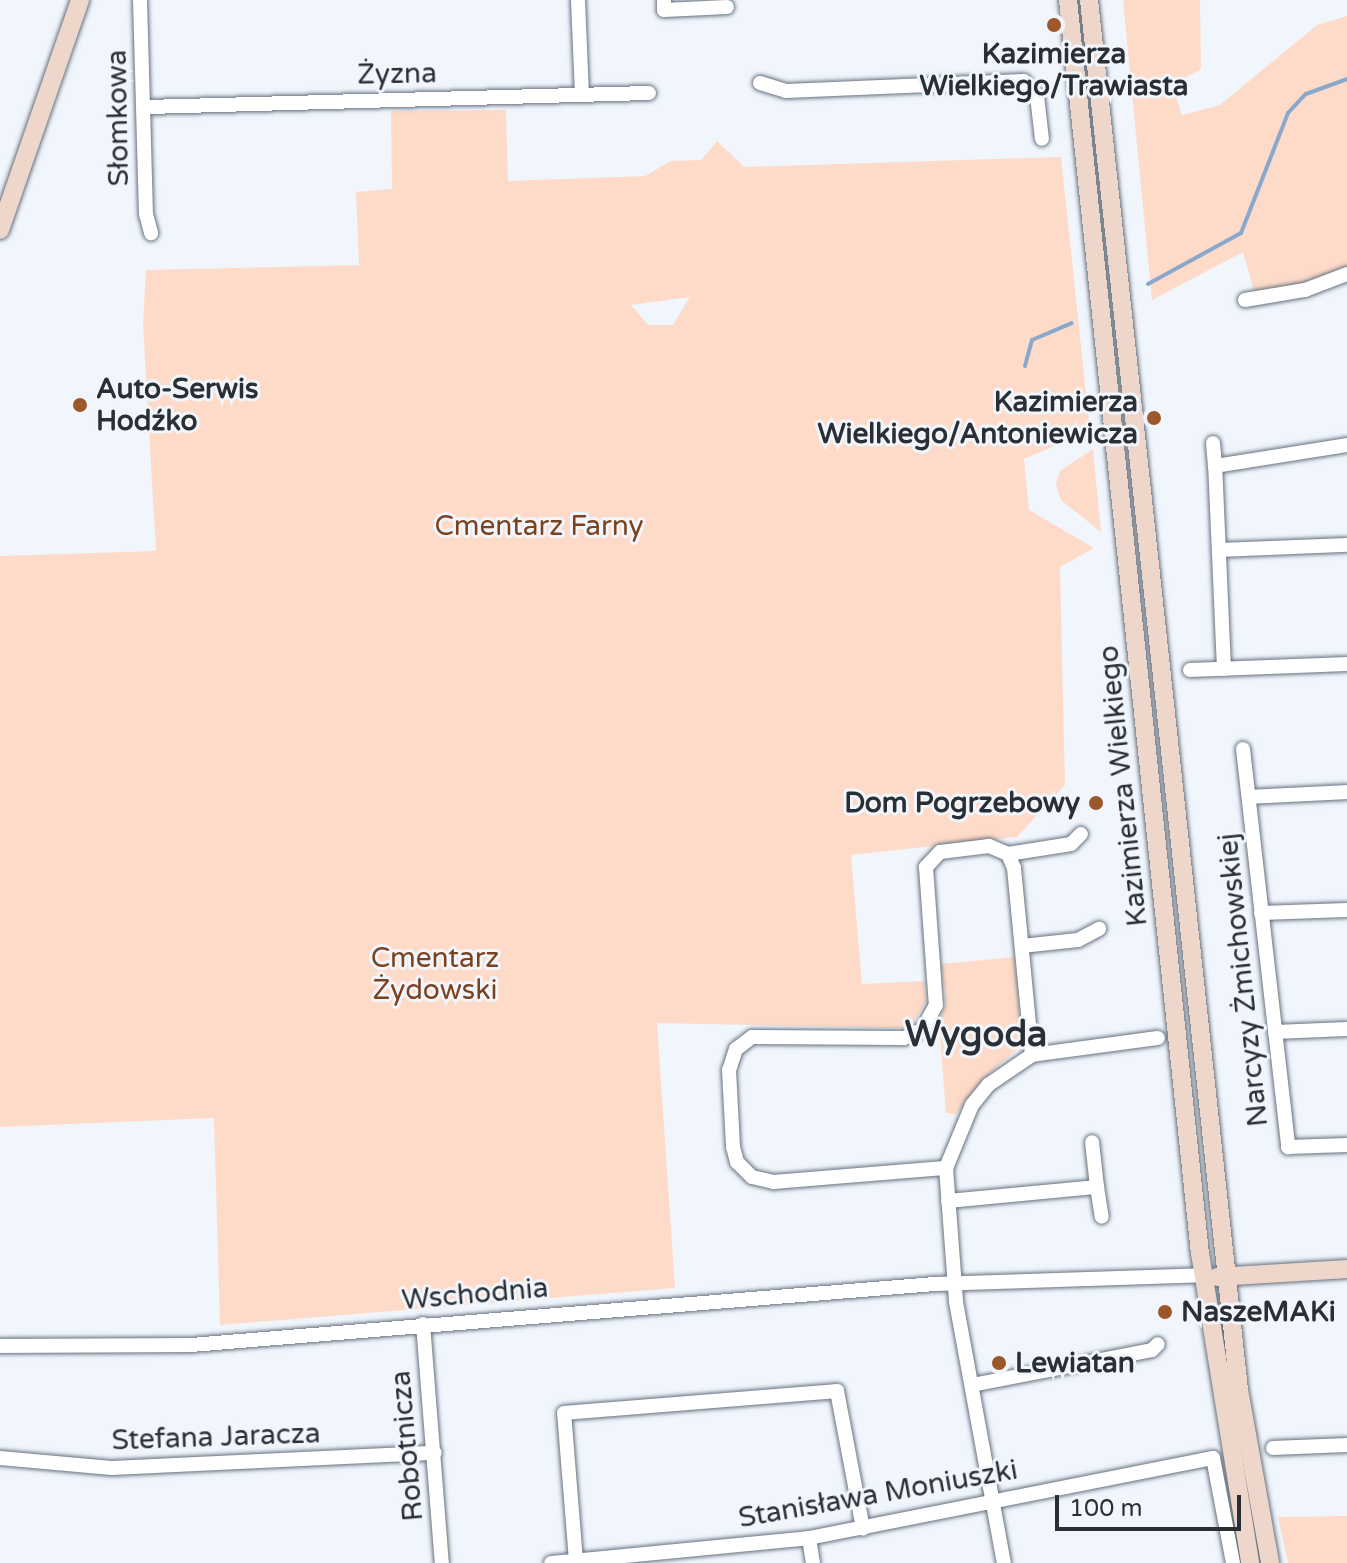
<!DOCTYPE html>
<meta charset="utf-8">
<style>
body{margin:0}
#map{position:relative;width:1347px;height:1563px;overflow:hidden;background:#f1f6fd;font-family:"Varela Round",sans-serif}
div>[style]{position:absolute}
.green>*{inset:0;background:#fedbc8}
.stream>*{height:4px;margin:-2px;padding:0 2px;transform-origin:2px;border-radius:2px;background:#89a8cc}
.roads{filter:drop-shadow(0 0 2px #667280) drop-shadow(0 0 2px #667280)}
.street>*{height:14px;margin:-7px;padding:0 7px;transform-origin:7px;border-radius:7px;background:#fff}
.secondary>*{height:18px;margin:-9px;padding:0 9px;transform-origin:9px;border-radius:9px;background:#eed7ca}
.dots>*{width:22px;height:22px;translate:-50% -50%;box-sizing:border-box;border:4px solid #f1f6fd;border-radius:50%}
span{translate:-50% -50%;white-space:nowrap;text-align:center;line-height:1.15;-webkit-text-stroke:6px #f1f6fd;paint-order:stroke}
.poi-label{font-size:28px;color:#2a2f35;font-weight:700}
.left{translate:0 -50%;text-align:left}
.right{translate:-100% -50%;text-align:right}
.street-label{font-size:28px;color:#2a2f35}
.park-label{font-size:28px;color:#7c421e}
.district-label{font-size:36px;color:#2a2f35;font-weight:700}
.scale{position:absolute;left:1055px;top:1495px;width:186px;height:36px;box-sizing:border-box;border:4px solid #2a2f35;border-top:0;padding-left:10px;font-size:24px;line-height:28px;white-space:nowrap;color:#2a2f35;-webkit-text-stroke:6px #f1f6fd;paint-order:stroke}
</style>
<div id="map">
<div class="green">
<div style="clip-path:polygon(1123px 0,1200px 0,1201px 69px,1172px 85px,1182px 115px,1220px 105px,1317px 25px,1347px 16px,1347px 274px,1256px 298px,1243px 252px,1152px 300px)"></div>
<div style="clip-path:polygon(evenodd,506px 110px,508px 181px,645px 176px,671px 161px,701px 160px,717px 141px,744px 167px,1061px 157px,1090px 431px,1024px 459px,1029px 510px,1094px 548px,1060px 567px,1065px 785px,1017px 837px,851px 855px,862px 984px,924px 981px,926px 1002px,912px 1024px,901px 1028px,657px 1023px,675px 1288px,220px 1325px,214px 1118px,0 1127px,0 556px,156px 551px,143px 324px,146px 270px,359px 265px,356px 192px,392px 189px,391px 111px,506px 110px,690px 297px,673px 325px,648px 325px,631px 305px,690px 297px)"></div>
<div style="clip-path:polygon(1093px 449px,1101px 532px,1061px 500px,1056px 485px,1060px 471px)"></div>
<div style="clip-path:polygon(1015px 957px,1022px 1045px,985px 1077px,956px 1114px,946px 1113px,939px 1024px,946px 1003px,941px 964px)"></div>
<div style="clip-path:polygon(1347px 1516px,1347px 1563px,1288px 1563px,1278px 1517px)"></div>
</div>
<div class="stream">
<div style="left:1148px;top:284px;width:106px;rotate:-28.7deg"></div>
<div style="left:1241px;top:233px;width:129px;rotate:-68.6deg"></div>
<div style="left:1288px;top:113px;width:26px;rotate:-47deg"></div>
<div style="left:1306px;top:94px;width:44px;rotate:-20.1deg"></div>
<div style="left:1025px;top:366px;width:27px;rotate:-75deg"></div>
<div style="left:1032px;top:340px;width:43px;rotate:-23deg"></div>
</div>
<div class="roads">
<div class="street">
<div style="left:140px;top:0;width:214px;rotate:88.4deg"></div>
<div style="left:146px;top:214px;width:20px;rotate:75deg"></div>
<div style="left:578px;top:0;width:95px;rotate:87.6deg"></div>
<div style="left:664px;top:0;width:10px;rotate:90deg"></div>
<div style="left:664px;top:10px;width:63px;rotate:-2.7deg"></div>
<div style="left:760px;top:83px;width:27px;rotate:17deg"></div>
<div style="left:786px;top:91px;width:238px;rotate:-2.4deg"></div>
<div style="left:1024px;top:81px;width:20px;rotate:49deg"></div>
<div style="left:1037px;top:96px;width:43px;rotate:83.4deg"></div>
<div style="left:147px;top:107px;width:502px;rotate:-1.6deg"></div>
<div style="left:1245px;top:300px;width:61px;rotate:-9.5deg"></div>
<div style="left:1305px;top:290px;width:45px;rotate:-20.9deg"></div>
<div style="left:1213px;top:443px;width:23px;rotate:85deg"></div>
<div style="left:1220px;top:550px;width:127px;rotate:-2.3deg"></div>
<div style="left:1224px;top:669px;width:203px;rotate:-92.5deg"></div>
<div style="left:1215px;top:466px;width:134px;rotate:-9deg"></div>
<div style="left:1190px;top:670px;width:157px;rotate:-2.2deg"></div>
<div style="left:1243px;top:749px;width:401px;rotate:83.5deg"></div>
<div style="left:1288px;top:1147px;width:59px;rotate:-1.9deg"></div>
<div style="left:1249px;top:797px;width:98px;rotate:-2.9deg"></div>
<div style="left:1008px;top:854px;width:64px;rotate:-9deg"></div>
<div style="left:1071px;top:844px;width:14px;rotate:-45deg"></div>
<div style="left:1261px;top:913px;width:86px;rotate:-2deg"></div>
<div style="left:1022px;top:946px;width:56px;rotate:-6.1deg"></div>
<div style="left:1078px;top:940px;width:24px;rotate:-28deg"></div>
<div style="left:1275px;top:1032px;width:72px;rotate:-2.4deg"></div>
<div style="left:1032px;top:1055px;width:127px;rotate:-7.7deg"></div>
<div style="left:946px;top:1168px;width:68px;rotate:-67.6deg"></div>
<div style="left:972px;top:1105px;width:26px;rotate:-51deg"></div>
<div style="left:988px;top:1085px;width:53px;rotate:-34.3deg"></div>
<div style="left:1032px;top:1055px;width:188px;rotate:-95.5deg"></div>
<div style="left:1014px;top:868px;width:15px;rotate:-113deg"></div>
<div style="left:1008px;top:854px;width:21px;rotate:-157deg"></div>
<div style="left:989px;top:846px;width:49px;rotate:173deg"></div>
<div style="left:940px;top:852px;width:21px;rotate:133deg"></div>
<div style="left:926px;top:867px;width:138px;rotate:85.9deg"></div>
<div style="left:936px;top:1005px;width:29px;rotate:119deg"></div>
<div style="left:922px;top:1030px;width:20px;rotate:156deg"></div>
<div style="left:904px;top:1038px;width:152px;rotate:-179.6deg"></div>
<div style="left:752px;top:1037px;width:20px;rotate:143deg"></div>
<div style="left:736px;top:1049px;width:22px;rotate:108deg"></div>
<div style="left:729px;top:1070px;width:77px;rotate:87deg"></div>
<div style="left:733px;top:1147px;width:16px;rotate:75deg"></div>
<div style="left:737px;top:1162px;width:21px;rotate:45deg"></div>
<div style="left:752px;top:1177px;width:23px;rotate:13deg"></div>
<div style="left:774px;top:1182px;width:173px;rotate:-4.7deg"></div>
<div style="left:946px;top:1168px;width:134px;rotate:85.7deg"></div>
<div style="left:956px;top:1302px;width:265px;rotate:79.6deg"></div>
<div style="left:1097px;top:1187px;width:30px;rotate:81deg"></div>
<div style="left:948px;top:1201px;width:150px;rotate:-5.4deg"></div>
<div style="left:1097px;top:1187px;width:45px;rotate:-96.3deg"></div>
<div style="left:423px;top:1324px;width:240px;rotate:85.5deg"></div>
<div style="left:0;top:1346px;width:191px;rotate:-0.3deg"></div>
<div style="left:191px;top:1345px;width:746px;rotate:-4.69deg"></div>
<div style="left:935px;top:1284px;width:268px;rotate:-1.9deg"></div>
<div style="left:972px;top:1385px;width:183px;rotate:-11deg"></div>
<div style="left:1152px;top:1350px;width:8px;rotate:-45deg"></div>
<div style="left:1273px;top:1448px;width:74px;rotate:-2.3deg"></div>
<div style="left:0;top:1458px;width:112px;rotate:5.1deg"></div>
<div style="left:112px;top:1468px;width:323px;rotate:-2.7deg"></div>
<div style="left:809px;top:1538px;width:25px;rotate:81deg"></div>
<div style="left:576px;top:1561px;width:148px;rotate:-94.6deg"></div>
<div style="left:564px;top:1413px;width:274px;rotate:-4.6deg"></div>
<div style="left:837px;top:1391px;width:140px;rotate:79.3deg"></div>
<div style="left:551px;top:1563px;width:259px;rotate:-5.5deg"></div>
<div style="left:809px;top:1538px;width:412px;rotate:-11.2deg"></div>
<div style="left:1213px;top:1458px;width:107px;rotate:79.2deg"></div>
</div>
<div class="secondary">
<div style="left:1068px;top:0;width:1260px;rotate:83.99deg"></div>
<div style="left:1200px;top:1253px;width:314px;rotate:80.8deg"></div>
<div style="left:1089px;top:0;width:1398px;rotate:83.84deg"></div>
<div style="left:1239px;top:1390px;width:176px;rotate:79.8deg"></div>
<div style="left:0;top:230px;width:244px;rotate:-70.8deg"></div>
<div style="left:1217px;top:1277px;width:130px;rotate:-3.5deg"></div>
</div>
</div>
<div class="dots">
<div style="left:1054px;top:25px;background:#9c572b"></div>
<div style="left:80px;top:405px;background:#9c572b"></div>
<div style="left:1154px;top:418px;background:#9c572b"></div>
<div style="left:1096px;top:803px;background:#9c572b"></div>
<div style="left:1165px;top:1312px;background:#9c572b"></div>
<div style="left:999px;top:1363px;background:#9c572b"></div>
</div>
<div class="poi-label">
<span style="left:1054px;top:70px">Kazimierza<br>Wielkiego/Trawiasta</span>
<span class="left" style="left:96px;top:405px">Auto-Serwis<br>Hodźko</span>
<span class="right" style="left:1138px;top:418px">Kazimierza<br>Wielkiego/Antoniewicza</span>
<span class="right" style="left:1080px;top:803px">Dom Pogrzebowy</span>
<span class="left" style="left:1181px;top:1312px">NaszeMAKi</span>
<span class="left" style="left:1015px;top:1363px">Lewiatan</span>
</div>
<div class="street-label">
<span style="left:397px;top:74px;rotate:-1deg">Żyzna</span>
<span style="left:118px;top:118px;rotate:-91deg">Słomkowa</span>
<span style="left:1123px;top:786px;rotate:-96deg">Kazimierza Wielkiego</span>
<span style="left:1243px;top:980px;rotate:-96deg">Narcyzy Żmichowskiej</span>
<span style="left:475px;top:1294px;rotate:-5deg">Wschodnia</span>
<span style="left:216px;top:1437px;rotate:-2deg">Stefana Jaracza</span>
<span style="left:407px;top:1446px;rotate:-95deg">Robotnicza</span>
<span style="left:878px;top:1494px;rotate:-10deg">Stanisława Moniuszki</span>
</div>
<div class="park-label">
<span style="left:539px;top:526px">Cmentarz Farny</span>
<span style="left:435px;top:974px">Cmentarz<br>Żydowski</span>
</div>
<div class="district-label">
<span style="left:976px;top:1035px">Wygoda</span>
</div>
<div class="scale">100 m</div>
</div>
